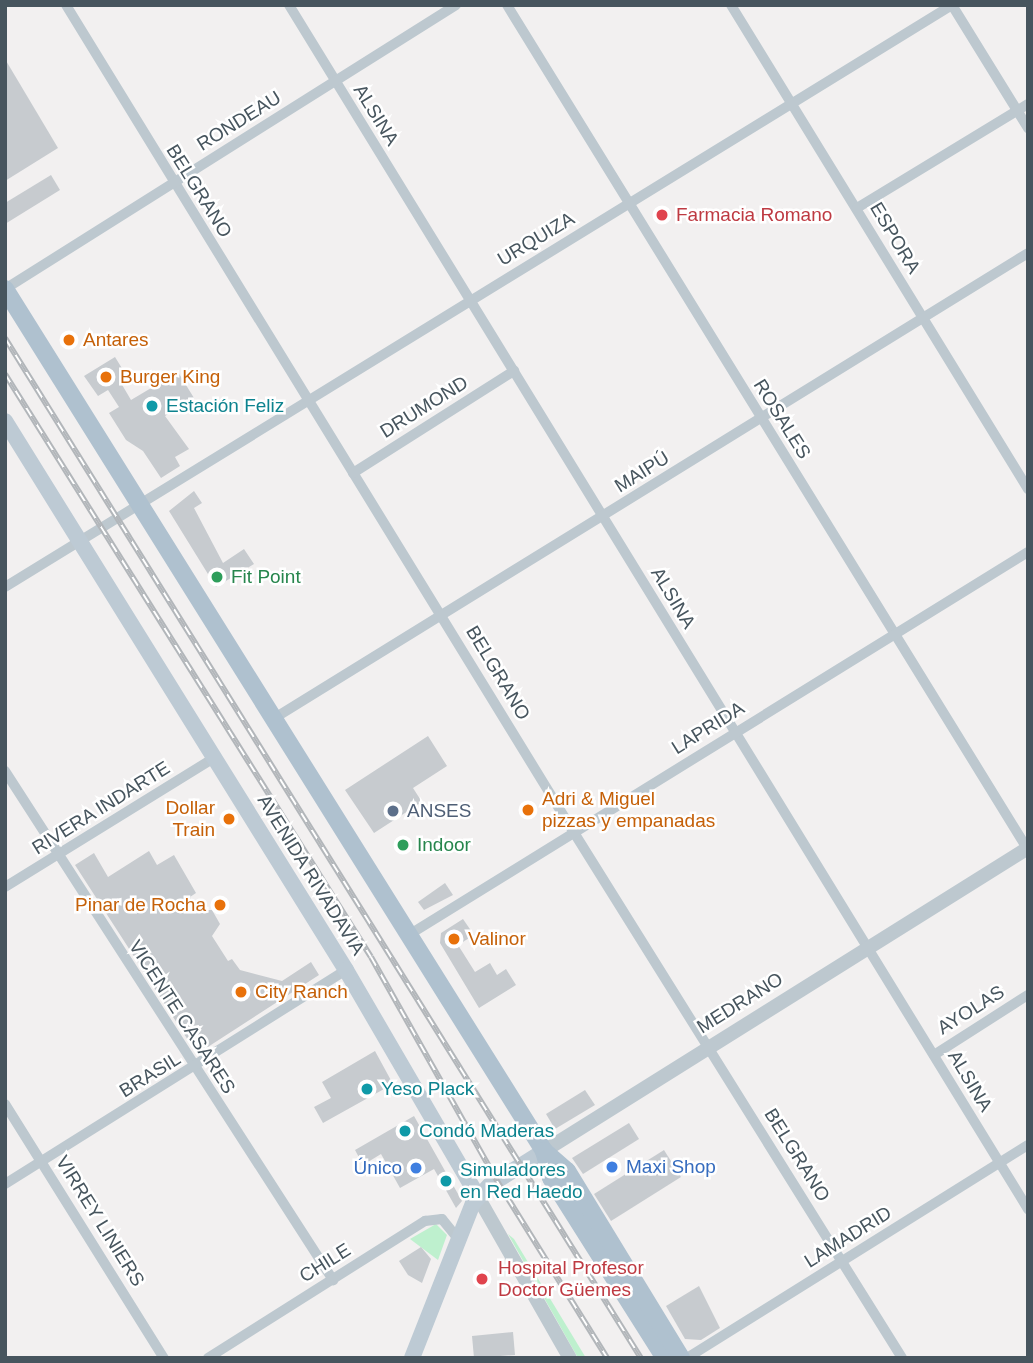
<!DOCTYPE html>
<meta charset="utf-8">
<style>
body{margin:0}
#map{position:relative;width:1033px;height:1363px;overflow:hidden;background:#f2f0f0;font-family:Helvetica,sans-serif}
div>[style]{position:absolute}
.green>*{inset:0;background:#bef0ce}
.building>*{inset:0;background:#c7cbcf}
.minor>*{height:10px;margin:-5px;padding:0 5px;transform-origin:5px;border-radius:5px;background:#bdc8cf}
.tertiary>*{height:14px;margin:-7px;padding:0 7px;transform-origin:7px;border-radius:7px;background:#bdc8cf}
.secondary>*{height:16px;margin:-8px;padding:0 8px;transform-origin:8px;border-radius:8px;background:#bdcad4}
.primary>*{height:18px;margin:-9px;padding:0 9px;transform-origin:9px;border-radius:9px;background:#afc1cf}
.rail>*{height:6px;margin-top:-3px;transform-origin:0;background:repeating-linear-gradient(90deg,#fff 0 10px,#b2b6ba 0 20px);box-sizing:border-box;border-block:2px solid #b2b6ba}
.dots>*{width:19px;height:19px;translate:-50% -50%;box-sizing:border-box;border:4px solid #fff;border-radius:50%}
span{translate:-50% -50%;white-space:nowrap;text-align:center;line-height:1.15;-webkit-text-stroke:5px #fff;paint-order:stroke}
.street-label{font-size:19px;color:#47555e}
.health-label{font-size:19px;color:#be3a42}
.left{translate:0 -50%;text-align:left}
.food-label{font-size:19px;color:#c56008}
.right{translate:-100% -50%;text-align:right}
.culture-label{font-size:19px;color:#0d838f}
.leisure-label{font-size:19px;color:#27864d}
.service-label{font-size:19px;color:#4e5e75}
.shop-label{font-size:19px;color:#366cbe}
.frame{position:absolute;inset:0;border:7px solid #47555e;pointer-events:none}
</style>
<div id="map">
<div class="green">
<div style="clip-path:polygon(436px 1224px,447px 1235px,438px 1260px,410px 1239px)"></div>
<div style="clip-path:polygon(508px 1234px,514px 1239px,586px 1358px,578px 1358px)"></div>
</div>
<div class="building">
<div style="clip-path:polygon(5px 59px,58px 148px,5px 181px)"></div>
<div style="clip-path:polygon(51px 175px,60px 190px,5px 224px,5px 203px)"></div>
<div style="clip-path:polygon(115px 357px,128px 378px,121px 383px,131px 400px,178px 372px,194px 398px,165px 416px,189px 449px,175px 457px,180px 466px,161px 478px,143px 451px,126px 440px,109px 413px,119px 407px,108px 390px,98px 396px,84px 376px)"></div>
<div style="clip-path:polygon(194px 491px,202px 503px,194px 508px,223px 563px,244px 549px,254px 564px,216px 587px,169px 511px)"></div>
<div style="clip-path:polygon(428px 736px,447px 766px,413px 788px,422px 802px,374px 833px,345px 790px)"></div>
<div style="clip-path:polygon(149px 851px,157px 865px,174px 855px,196px 893px,190px 897px,198px 910px,212px 910px,220px 924px,212px 936px,228px 961px,232px 959px,240px 970px,282px 981px,311px 962px,319px 975px,197px 1054px,75px 865px,94px 853px,108px 877px)"></div>
<div style="clip-path:polygon(445px 883px,453px 895px,424px 910px,418px 902px)"></div>
<div style="clip-path:polygon(463px 919px,474px 935px,458px 945px,475px 972px,490px 963px,497px 975px,506px 969px,516px 985px,479px 1008px,440px 943px,441px 933px)"></div>
<div style="clip-path:polygon(375px 1051px,393px 1084px,323px 1123px,314px 1107px,331px 1098px,322px 1082px)"></div>
<div style="clip-path:polygon(585px 1090px,595px 1105px,555px 1129px,546px 1114px)"></div>
<div style="clip-path:polygon(414px 1116px,462px 1201px,456px 1208px,434px 1169px,400px 1188px,381px 1154px,363px 1165px,355px 1150px)"></div>
<div style="clip-path:polygon(629px 1123px,639px 1139px,583px 1174px,572px 1158px)"></div>
<div style="clip-path:polygon(664px 1150px,681px 1177px,611px 1221px,594px 1194px)"></div>
<div style="clip-path:polygon(421px 1247px,431px 1259px,422px 1283px,408px 1275px,399px 1261px)"></div>
<div style="clip-path:polygon(699px 1286px,720px 1328px,701px 1340px,685px 1339px,666px 1306px)"></div>
<div style="clip-path:polygon(513px 1332px,515px 1355px,474px 1358px,472px 1336px)"></div>
</div>
<div class="minor">
<div style="left:66px;top:5px;width:969px;rotate:58.46deg"></div>
<div style="left:573px;top:831px;width:621px;rotate:58.02deg"></div>
<div style="left:289px;top:5px;width:1413px;rotate:58.46deg"></div>
<div style="left:507px;top:5px;width:993px;rotate:58.34deg"></div>
<div style="left:731px;top:5px;width:568px;rotate:58.47deg"></div>
<div style="left:952px;top:5px;width:145px;rotate:58.3deg"></div>
<div style="left:857px;top:208px;width:200px;rotate:-31.3deg"></div>
<div style="left:5px;top:289px;width:533px;rotate:-32.2deg"></div>
<div style="left:353px;top:473px;width:191px;rotate:-32.4deg"></div>
<div style="left:5px;top:587px;width:1112px;rotate:-31.57deg"></div>
<div style="left:273px;top:719px;width:887px;rotate:-31.68deg"></div>
<div style="left:5px;top:771px;width:606px;rotate:57.2deg"></div>
<div style="left:5px;top:887px;width:246px;rotate:-31.7deg"></div>
<div style="left:407px;top:936px;width:730px;rotate:-31.73deg"></div>
<div style="left:934px;top:1055px;width:112px;rotate:-32.6deg"></div>
<div style="left:5px;top:1104px;width:300px;rotate:58deg"></div>
<div style="left:5px;top:1184px;width:403px;rotate:-32.1deg"></div>
<div style="left:208px;top:1358px;width:257px;rotate:-32.3deg"></div>
<div style="left:425px;top:1221px;width:17px;rotate:-7deg"></div>
<div style="left:442px;top:1219px;width:26px;rotate:51deg"></div>
<div style="left:687px;top:1358px;width:402px;rotate:-32deg"></div>
</div>
<div class="tertiary">
<div style="left:544px;top:1151px;width:571px;rotate:-32.05deg"></div>
<div style="left:478px;top:1197px;width:185px;rotate:60.3deg"></div>
</div>
<div class="secondary">
<div style="left:5px;top:421px;width:646px;rotate:58.15deg"></div>
<div style="left:346px;top:970px;width:263px;rotate:59.8deg"></div>
<div style="left:412px;top:1358px;width:167px;rotate:-68.5deg"></div>
<div style="left:473px;top:1203px;width:25px;rotate:-47deg"></div>
<div style="left:490px;top:1185px;width:64px;rotate:-32.2deg"></div>
</div>
<div class="primary">
<div style="left:5px;top:289px;width:1017px;rotate:57.98deg"></div>
<div style="left:544px;top:1151px;width:28px;rotate:75deg"></div>
<div style="left:551px;top:1178px;width:213px;rotate:57.7deg"></div>
<div style="left:544px;top:1151px;width:30px;rotate:41deg"></div>
<div style="left:567px;top:1171px;width:219px;rotate:58.6deg"></div>
</div>
<div class="rail">
<div style="left:5px;top:338px;width:1202px;rotate:58.06deg"></div>
<div style="left:5px;top:374px;width:688px;rotate:57.88deg"></div>
<div style="left:371px;top:957px;width:257px;rotate:60.6deg"></div>
<div style="left:497px;top:1181px;width:208px;rotate:58.1deg"></div>
</div>
<div class="dots">
<div style="left:662px;top:215px;background:#e0444e"></div>
<div style="left:69px;top:340px;background:#e8710a"></div>
<div style="left:106px;top:377px;background:#e8710a"></div>
<div style="left:152px;top:406px;background:#0f9aa8"></div>
<div style="left:217px;top:577px;background:#2e9e5b"></div>
<div style="left:528px;top:810px;background:#e8710a"></div>
<div style="left:393px;top:811px;background:#5c6f8a"></div>
<div style="left:229px;top:819px;background:#e8710a"></div>
<div style="left:403px;top:845px;background:#2e9e5b"></div>
<div style="left:220px;top:905px;background:#e8710a"></div>
<div style="left:454px;top:939px;background:#e8710a"></div>
<div style="left:241px;top:992px;background:#e8710a"></div>
<div style="left:367px;top:1089px;background:#0f9aa8"></div>
<div style="left:405px;top:1131px;background:#0f9aa8"></div>
<div style="left:612px;top:1167px;background:#3f7fe0"></div>
<div style="left:416px;top:1168px;background:#3f7fe0"></div>
<div style="left:446px;top:1181px;background:#0f9aa8"></div>
<div style="left:482px;top:1279px;background:#e0444e"></div>
</div>
<div class="street-label">
<span style="left:376px;top:115px;rotate:58deg">ALSINA</span>
<span style="left:239px;top:121px;rotate:-32deg">RONDEAU</span>
<span style="left:199px;top:191px;rotate:58deg">BELGRANO</span>
<span style="left:895px;top:238px;rotate:59deg">ESPORA</span>
<span style="left:536px;top:239px;rotate:-31deg">URQUIZA</span>
<span style="left:424px;top:407px;rotate:-32deg">DRUMOND</span>
<span style="left:782px;top:419px;rotate:58deg">ROSALES</span>
<span style="left:642px;top:472px;rotate:-32deg">MAIPÚ</span>
<span style="left:673px;top:598px;rotate:59deg">ALSINA</span>
<span style="left:498px;top:673px;rotate:59deg">BELGRANO</span>
<span style="left:708px;top:728px;rotate:-32deg">LAPRIDA</span>
<span style="left:101px;top:808px;rotate:-32deg">RIVERA INDARTE</span>
<span style="left:311px;top:875px;rotate:58deg">AVENIDA RIVADAVIA</span>
<span style="left:740px;top:1003px;rotate:-32deg">MEDRANO</span>
<span style="left:971px;top:1010px;rotate:-32deg">AYOLAS</span>
<span style="left:182px;top:1017px;rotate:57deg">VICENTE CASARES</span>
<span style="left:150px;top:1075px;rotate:-32deg">BRASIL</span>
<span style="left:970px;top:1081px;rotate:59deg">ALSINA</span>
<span style="left:797px;top:1155px;rotate:58deg">BELGRANO</span>
<span style="left:100px;top:1221px;rotate:58deg">VIRREY LINIERS</span>
<span style="left:848px;top:1237px;rotate:-32deg">LAMADRID</span>
<span style="left:325px;top:1263px;rotate:-32deg">CHILE</span>
</div>
<div class="health-label">
<span class="left" style="left:676px;top:215px">Farmacia Romano</span>
<span class="left" style="left:498px;top:1279px">Hospital Profesor<br>Doctor Güemes</span>
</div>
<div class="food-label">
<span class="left" style="left:83px;top:340px">Antares</span>
<span class="left" style="left:120px;top:377px">Burger King</span>
<span class="left" style="left:542px;top:810px">Adri &amp; Miguel<br>pizzas y empanadas</span>
<span class="right" style="left:215px;top:819px">Dollar<br>Train</span>
<span class="right" style="left:206px;top:905px">Pinar de Rocha</span>
<span class="left" style="left:468px;top:939px">Valinor</span>
<span class="left" style="left:255px;top:992px">City Ranch</span>
</div>
<div class="culture-label">
<span class="left" style="left:166px;top:406px">Estación Feliz</span>
<span class="left" style="left:381px;top:1089px">Yeso Plack</span>
<span class="left" style="left:419px;top:1131px">Condó Maderas</span>
<span class="left" style="left:460px;top:1181px">Simuladores<br>en Red Haedo</span>
</div>
<div class="leisure-label">
<span class="left" style="left:231px;top:577px">Fit Point</span>
<span class="left" style="left:417px;top:845px">Indoor</span>
</div>
<div class="service-label">
<span class="left" style="left:407px;top:811px">ANSES</span>
</div>
<div class="shop-label">
<span class="left" style="left:626px;top:1167px">Maxi Shop</span>
<span class="right" style="left:402px;top:1168px">Único</span>
</div>
<div class="frame"></div>
</div>
